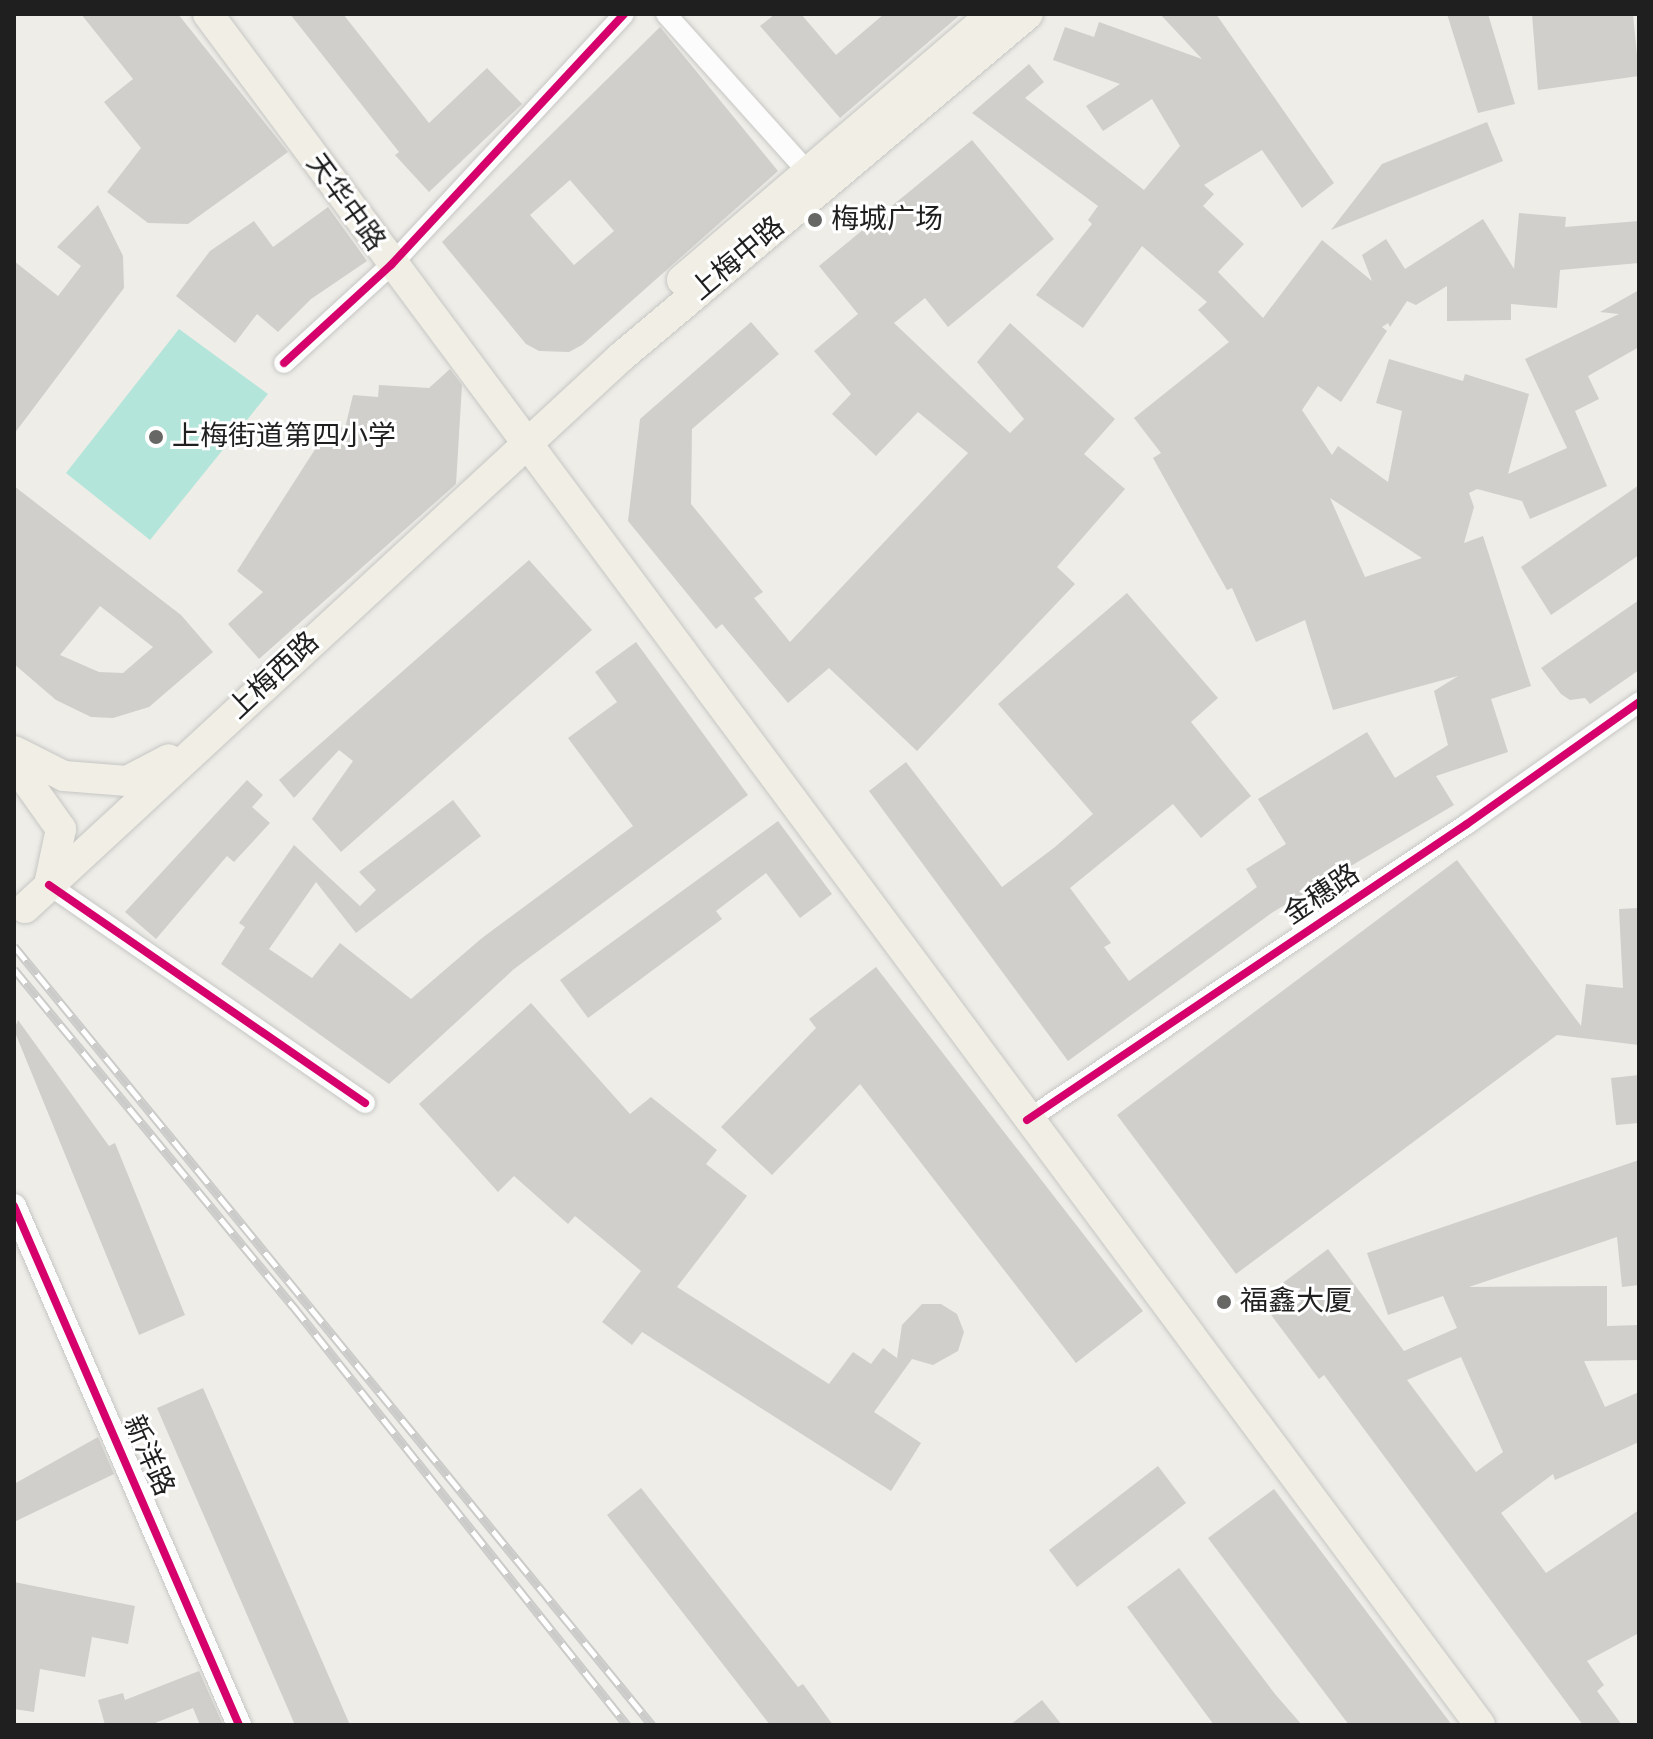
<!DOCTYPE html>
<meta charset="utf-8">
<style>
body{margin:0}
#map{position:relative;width:1653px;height:1739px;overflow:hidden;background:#eeede8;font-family:"Alegreya Sans","Noto Sans SC",sans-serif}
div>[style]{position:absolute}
.pitch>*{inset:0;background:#b4e5da}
.building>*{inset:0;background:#d0cfcb}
.roads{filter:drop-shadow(0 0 2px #c6c6c4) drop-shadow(0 0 2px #c6c6c4)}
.minor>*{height:20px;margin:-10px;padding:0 10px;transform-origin:10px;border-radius:10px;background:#fcfcfc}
.tertiary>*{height:24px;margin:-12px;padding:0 12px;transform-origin:12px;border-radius:12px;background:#fcfcfc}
.primary>*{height:30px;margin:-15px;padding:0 15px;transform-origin:15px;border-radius:15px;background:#f1efe5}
.rail>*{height:9px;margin-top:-4.5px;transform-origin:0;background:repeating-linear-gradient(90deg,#fff 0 18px,#cbcbca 0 36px);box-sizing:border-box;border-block:2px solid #cbcbca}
.cycleway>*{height:8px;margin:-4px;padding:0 4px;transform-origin:4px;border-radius:4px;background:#d6006c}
.dots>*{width:22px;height:22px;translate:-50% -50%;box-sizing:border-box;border:4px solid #fff;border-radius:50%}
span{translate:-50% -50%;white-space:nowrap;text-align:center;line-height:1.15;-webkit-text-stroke:6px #fff;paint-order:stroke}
.street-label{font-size:28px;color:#1f1f1f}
.poi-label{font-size:28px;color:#1f1f1f}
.left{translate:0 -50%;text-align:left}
.frame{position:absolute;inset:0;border:16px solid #1f1f1f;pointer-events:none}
</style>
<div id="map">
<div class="pitch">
<div style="clip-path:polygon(179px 329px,268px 394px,150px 540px,66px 473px)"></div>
</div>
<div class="building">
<div style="clip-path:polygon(81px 14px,178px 14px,288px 152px,188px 224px,148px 223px,107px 192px,141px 148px,104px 102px,133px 79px)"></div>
<div style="clip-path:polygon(290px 14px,343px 14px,429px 123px,487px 68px,522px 104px,429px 192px,395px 155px,399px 152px)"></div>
<div style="clip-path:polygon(775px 14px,801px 14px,836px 55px,884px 14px,961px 14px,840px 118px,760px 26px)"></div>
<div style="clip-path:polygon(evenodd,1160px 14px,1216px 14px,1334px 183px,1302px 208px,1262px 150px,1204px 185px,1214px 194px,1203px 206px,1244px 244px,1218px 272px,1263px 318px,1322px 240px,1372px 281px,1362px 255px,1386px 239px,1405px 269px,1483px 219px,1514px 269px,1519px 213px,1566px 217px,1565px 227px,1639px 221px,1639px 263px,1560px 270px,1557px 308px,1511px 304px,1511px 320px,1447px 321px,1447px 286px,1416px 305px,1407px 301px,1390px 327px,1388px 323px,1382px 327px,1387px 331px,1341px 402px,1318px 386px,1302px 410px,1332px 455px,1338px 446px,1388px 482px,1402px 411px,1376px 403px,1389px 359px,1463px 381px,1465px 374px,1529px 394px,1508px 474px,1567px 448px,1525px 359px,1619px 314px,1600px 312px,1639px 290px,1639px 347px,1588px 376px,1599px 399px,1575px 411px,1607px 486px,1530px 519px,1522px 501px,1477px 489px,1469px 493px,1474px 507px,1464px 543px,1483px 536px,1531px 686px,1491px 699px,1508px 752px,1436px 776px,1454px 805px,1273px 912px,1068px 1061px,869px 791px,906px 762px,1002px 887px,1055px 847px,1093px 814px,998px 704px,1127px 593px,1218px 698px,1191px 722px,1251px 796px,1201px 838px,1173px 804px,1070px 888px,1111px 943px,1104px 947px,1129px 981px,1257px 887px,1246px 869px,1286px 844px,1258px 799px,1367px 732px,1395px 778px,1448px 745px,1434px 691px,1458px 676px,1333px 710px,1305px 620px,1256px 642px,1232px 588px,1227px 590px,1153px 458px,1161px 453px,1134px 418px,1229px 342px,1198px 310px,1207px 302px,1142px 246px,1083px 328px,1036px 295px,1092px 224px,1088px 220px,1098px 206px,972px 113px,1029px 64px,1044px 82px,1025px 98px,1144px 190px,1180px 146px,1152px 99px,1103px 131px,1086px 106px,1120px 84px,1053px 60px,1065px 27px,1094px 37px,1099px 22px,1202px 59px,1160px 14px,1330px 498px,1422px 558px,1365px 577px,1330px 498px)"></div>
<div style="clip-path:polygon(1447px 14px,1488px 14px,1515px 104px,1478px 113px)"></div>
<div style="clip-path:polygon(1532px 14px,1633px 14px,1639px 76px,1538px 90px)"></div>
<div style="clip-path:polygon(evenodd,660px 27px,778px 171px,582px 345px,569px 352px,539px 351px,526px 344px,442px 242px,660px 27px,570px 180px,614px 231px,574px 265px,530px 215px,570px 180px)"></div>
<div style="clip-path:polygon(1487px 122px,1503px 161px,1331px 230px,1382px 164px)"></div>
<div style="clip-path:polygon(972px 140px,1054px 239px,948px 327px,925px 298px,894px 323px,1010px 433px,1024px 419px,977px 362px,1010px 323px,1115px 419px,1084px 454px,1125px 489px,1057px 567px,1075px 584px,917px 751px,829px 668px,788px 703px,722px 624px,716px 629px,628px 521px,640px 419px,751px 322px,779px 354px,692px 429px,691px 504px,763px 592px,754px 598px,790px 642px,968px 453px,918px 412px,876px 456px,832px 414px,851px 394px,814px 351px,858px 314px,819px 266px)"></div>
<div style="clip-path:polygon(98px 205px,123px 256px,124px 288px,14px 434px,14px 261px,58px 296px,81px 266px,57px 247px)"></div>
<div style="clip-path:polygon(328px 207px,367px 261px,311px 299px,278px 332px,257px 314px,235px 343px,176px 296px,210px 251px,254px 221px,273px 247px)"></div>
<div style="clip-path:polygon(450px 369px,462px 385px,456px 484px,259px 659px,228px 624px,263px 592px,237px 571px,330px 426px,345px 428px,353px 395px,378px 397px,379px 385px,429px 388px)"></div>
<div style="clip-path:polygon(1639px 485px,1639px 555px,1551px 615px,1521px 567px)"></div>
<div style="clip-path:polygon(evenodd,14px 486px,181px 615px,213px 652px,149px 707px,113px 718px,91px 717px,56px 700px,14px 664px,14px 486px,100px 606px,153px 647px,123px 673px,99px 672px,60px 655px,100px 606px)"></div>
<div style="clip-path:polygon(529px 560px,592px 630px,341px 852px,312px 819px,353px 761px,339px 750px,294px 798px,279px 780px)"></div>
<div style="clip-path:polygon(1639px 600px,1639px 670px,1590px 704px,1585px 698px,1570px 700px,1561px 694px,1541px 668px)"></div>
<div style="clip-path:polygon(636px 642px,748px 795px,514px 969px,389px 1084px,221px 964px,245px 927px,239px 923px,294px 845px,360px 906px,376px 890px,359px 872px,453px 800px,481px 836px,356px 933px,316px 882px,269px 949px,312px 978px,340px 943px,411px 999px,482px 938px,633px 826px,568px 738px,617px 702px,595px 672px)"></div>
<div style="clip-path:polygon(247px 780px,263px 795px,252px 807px,270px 823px,234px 862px,227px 856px,156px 939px,125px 912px)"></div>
<div style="clip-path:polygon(778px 821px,832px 894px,800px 918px,766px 873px,716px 911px,722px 919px,588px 1018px,560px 980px)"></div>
<div style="clip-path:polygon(1457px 860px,1581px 1026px,1586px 984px,1623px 988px,1619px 909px,1639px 908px,1639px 1045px,1557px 1035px,1236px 1274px,1117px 1115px)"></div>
<div style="clip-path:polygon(876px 967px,1143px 1311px,1076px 1363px,860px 1084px,772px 1175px,721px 1127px,816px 1028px,809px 1019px)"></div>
<div style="clip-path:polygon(531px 1003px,630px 1114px,651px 1097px,717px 1150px,706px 1164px,747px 1196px,677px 1287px,829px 1384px,853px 1352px,871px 1364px,883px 1348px,897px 1358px,902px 1325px,922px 1304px,941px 1304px,957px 1314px,964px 1332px,958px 1351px,933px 1365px,912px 1359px,874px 1412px,921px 1443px,891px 1491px,642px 1332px,632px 1345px,602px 1322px,641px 1271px,575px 1216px,568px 1224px,514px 1176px,498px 1192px,419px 1104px)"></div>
<div style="clip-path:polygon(18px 1020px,109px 1146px,115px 1143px,185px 1315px,139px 1335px,14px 1030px)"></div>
<div style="clip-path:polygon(1639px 1075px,1639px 1123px,1616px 1125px,1611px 1078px)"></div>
<div style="clip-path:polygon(evenodd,1639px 1160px,1639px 1285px,1622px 1287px,1617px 1237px,1469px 1287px,1607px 1286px,1607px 1326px,1639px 1325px,1639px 1360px,1584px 1361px,1605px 1407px,1639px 1392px,1639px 1442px,1555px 1480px,1553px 1474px,1501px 1513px,1546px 1573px,1639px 1510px,1639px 1633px,1587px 1661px,1604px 1685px,1597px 1691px,1622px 1725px,1583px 1725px,1324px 1375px,1319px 1379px,1260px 1300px,1328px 1249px,1404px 1351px,1457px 1328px,1443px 1296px,1388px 1315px,1367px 1253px,1639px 1160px,1461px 1357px,1503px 1452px,1476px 1472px,1407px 1380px,1461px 1357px)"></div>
<div style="clip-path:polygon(203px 1388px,289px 1585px,350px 1725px,295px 1725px,157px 1408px)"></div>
<div style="clip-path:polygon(98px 1437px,114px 1474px,14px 1522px,14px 1484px)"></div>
<div style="clip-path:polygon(1158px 1466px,1186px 1503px,1077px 1587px,1049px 1550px)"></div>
<div style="clip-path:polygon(641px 1488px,798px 1687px,803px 1684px,833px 1725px,770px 1725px,607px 1515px)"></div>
<div style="clip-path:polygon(1274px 1489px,1452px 1725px,1349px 1725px,1208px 1538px)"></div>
<div style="clip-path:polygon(1179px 1568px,1275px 1694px,1302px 1725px,1214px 1725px,1127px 1607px)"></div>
<div style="clip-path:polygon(14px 1582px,135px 1606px,128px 1644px,92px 1637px,85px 1677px,40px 1669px,34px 1712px,14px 1709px)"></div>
<div style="clip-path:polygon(199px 1671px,223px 1725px,200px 1725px,193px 1708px,150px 1725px,105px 1725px,98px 1700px,123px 1693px,125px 1700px)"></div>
<div style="clip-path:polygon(1042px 1700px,1062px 1725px,1010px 1725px)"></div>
</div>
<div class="roads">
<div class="minor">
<div style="left:666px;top:14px;width:224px;rotate:48.1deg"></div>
<div style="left:284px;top:363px;width:145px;rotate:-42.5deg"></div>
<div style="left:391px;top:265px;width:342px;rotate:-47.1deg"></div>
<div style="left:49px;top:885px;width:384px;rotate:34.6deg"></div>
<div style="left:1027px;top:1120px;width:530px;rotate:-33.93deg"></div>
<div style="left:1467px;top:824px;width:211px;rotate:-35.3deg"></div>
</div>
<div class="tertiary">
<div style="left:14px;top:1206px;width:566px;rotate:66.56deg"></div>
</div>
<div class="primary">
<div style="left:208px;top:14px;width:2132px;rotate:53.37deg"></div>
<div style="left:682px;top:280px;width:408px;rotate:-40.6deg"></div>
<div style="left:14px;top:751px;width:56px;rotate:26.6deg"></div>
<div style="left:64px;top:776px;width:63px;rotate:4.5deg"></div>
<div style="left:127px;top:781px;width:47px;rotate:-27.6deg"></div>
<div style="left:14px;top:763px;width:81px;rotate:54.5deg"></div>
<div style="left:61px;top:829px;width:57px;rotate:102.1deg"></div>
<div style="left:25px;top:908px;width:812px;rotate:-42.75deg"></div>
<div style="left:621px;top:357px;width:532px;rotate:-40.12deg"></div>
</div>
</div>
<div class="rail">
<div style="left:14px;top:946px;width:1007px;rotate:50.68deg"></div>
<div style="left:14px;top:969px;width:438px;rotate:50.4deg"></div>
<div style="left:293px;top:1306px;width:536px;rotate:51.44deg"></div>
</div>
<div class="cycleway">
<div style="left:284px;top:363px;width:145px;rotate:-42.5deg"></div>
<div style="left:391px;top:265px;width:342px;rotate:-47.1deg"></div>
<div style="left:49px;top:885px;width:384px;rotate:34.6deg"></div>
<div style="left:1027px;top:1120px;width:530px;rotate:-33.93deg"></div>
<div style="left:1467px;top:824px;width:211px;rotate:-35.3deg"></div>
<div style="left:14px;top:1206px;width:566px;rotate:66.56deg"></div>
</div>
<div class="dots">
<div style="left:815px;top:220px;background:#676765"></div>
<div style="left:156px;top:437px;background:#676765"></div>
<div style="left:1224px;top:1302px;background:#676765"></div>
</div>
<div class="street-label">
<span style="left:345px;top:203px;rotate:54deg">天华中路</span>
<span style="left:738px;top:259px;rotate:-40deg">上梅中路</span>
<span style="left:274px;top:676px;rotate:-43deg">上梅西路</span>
<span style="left:1322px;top:895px;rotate:-34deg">金穗路</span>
<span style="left:148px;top:1456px;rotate:66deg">新洋路</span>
</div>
<div class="poi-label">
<span class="left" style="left:831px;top:220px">梅城广场</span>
<span class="left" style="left:172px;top:437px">上梅街道第四小学</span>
<span class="left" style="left:1240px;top:1302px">福鑫大厦</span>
</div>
<div class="frame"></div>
</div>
